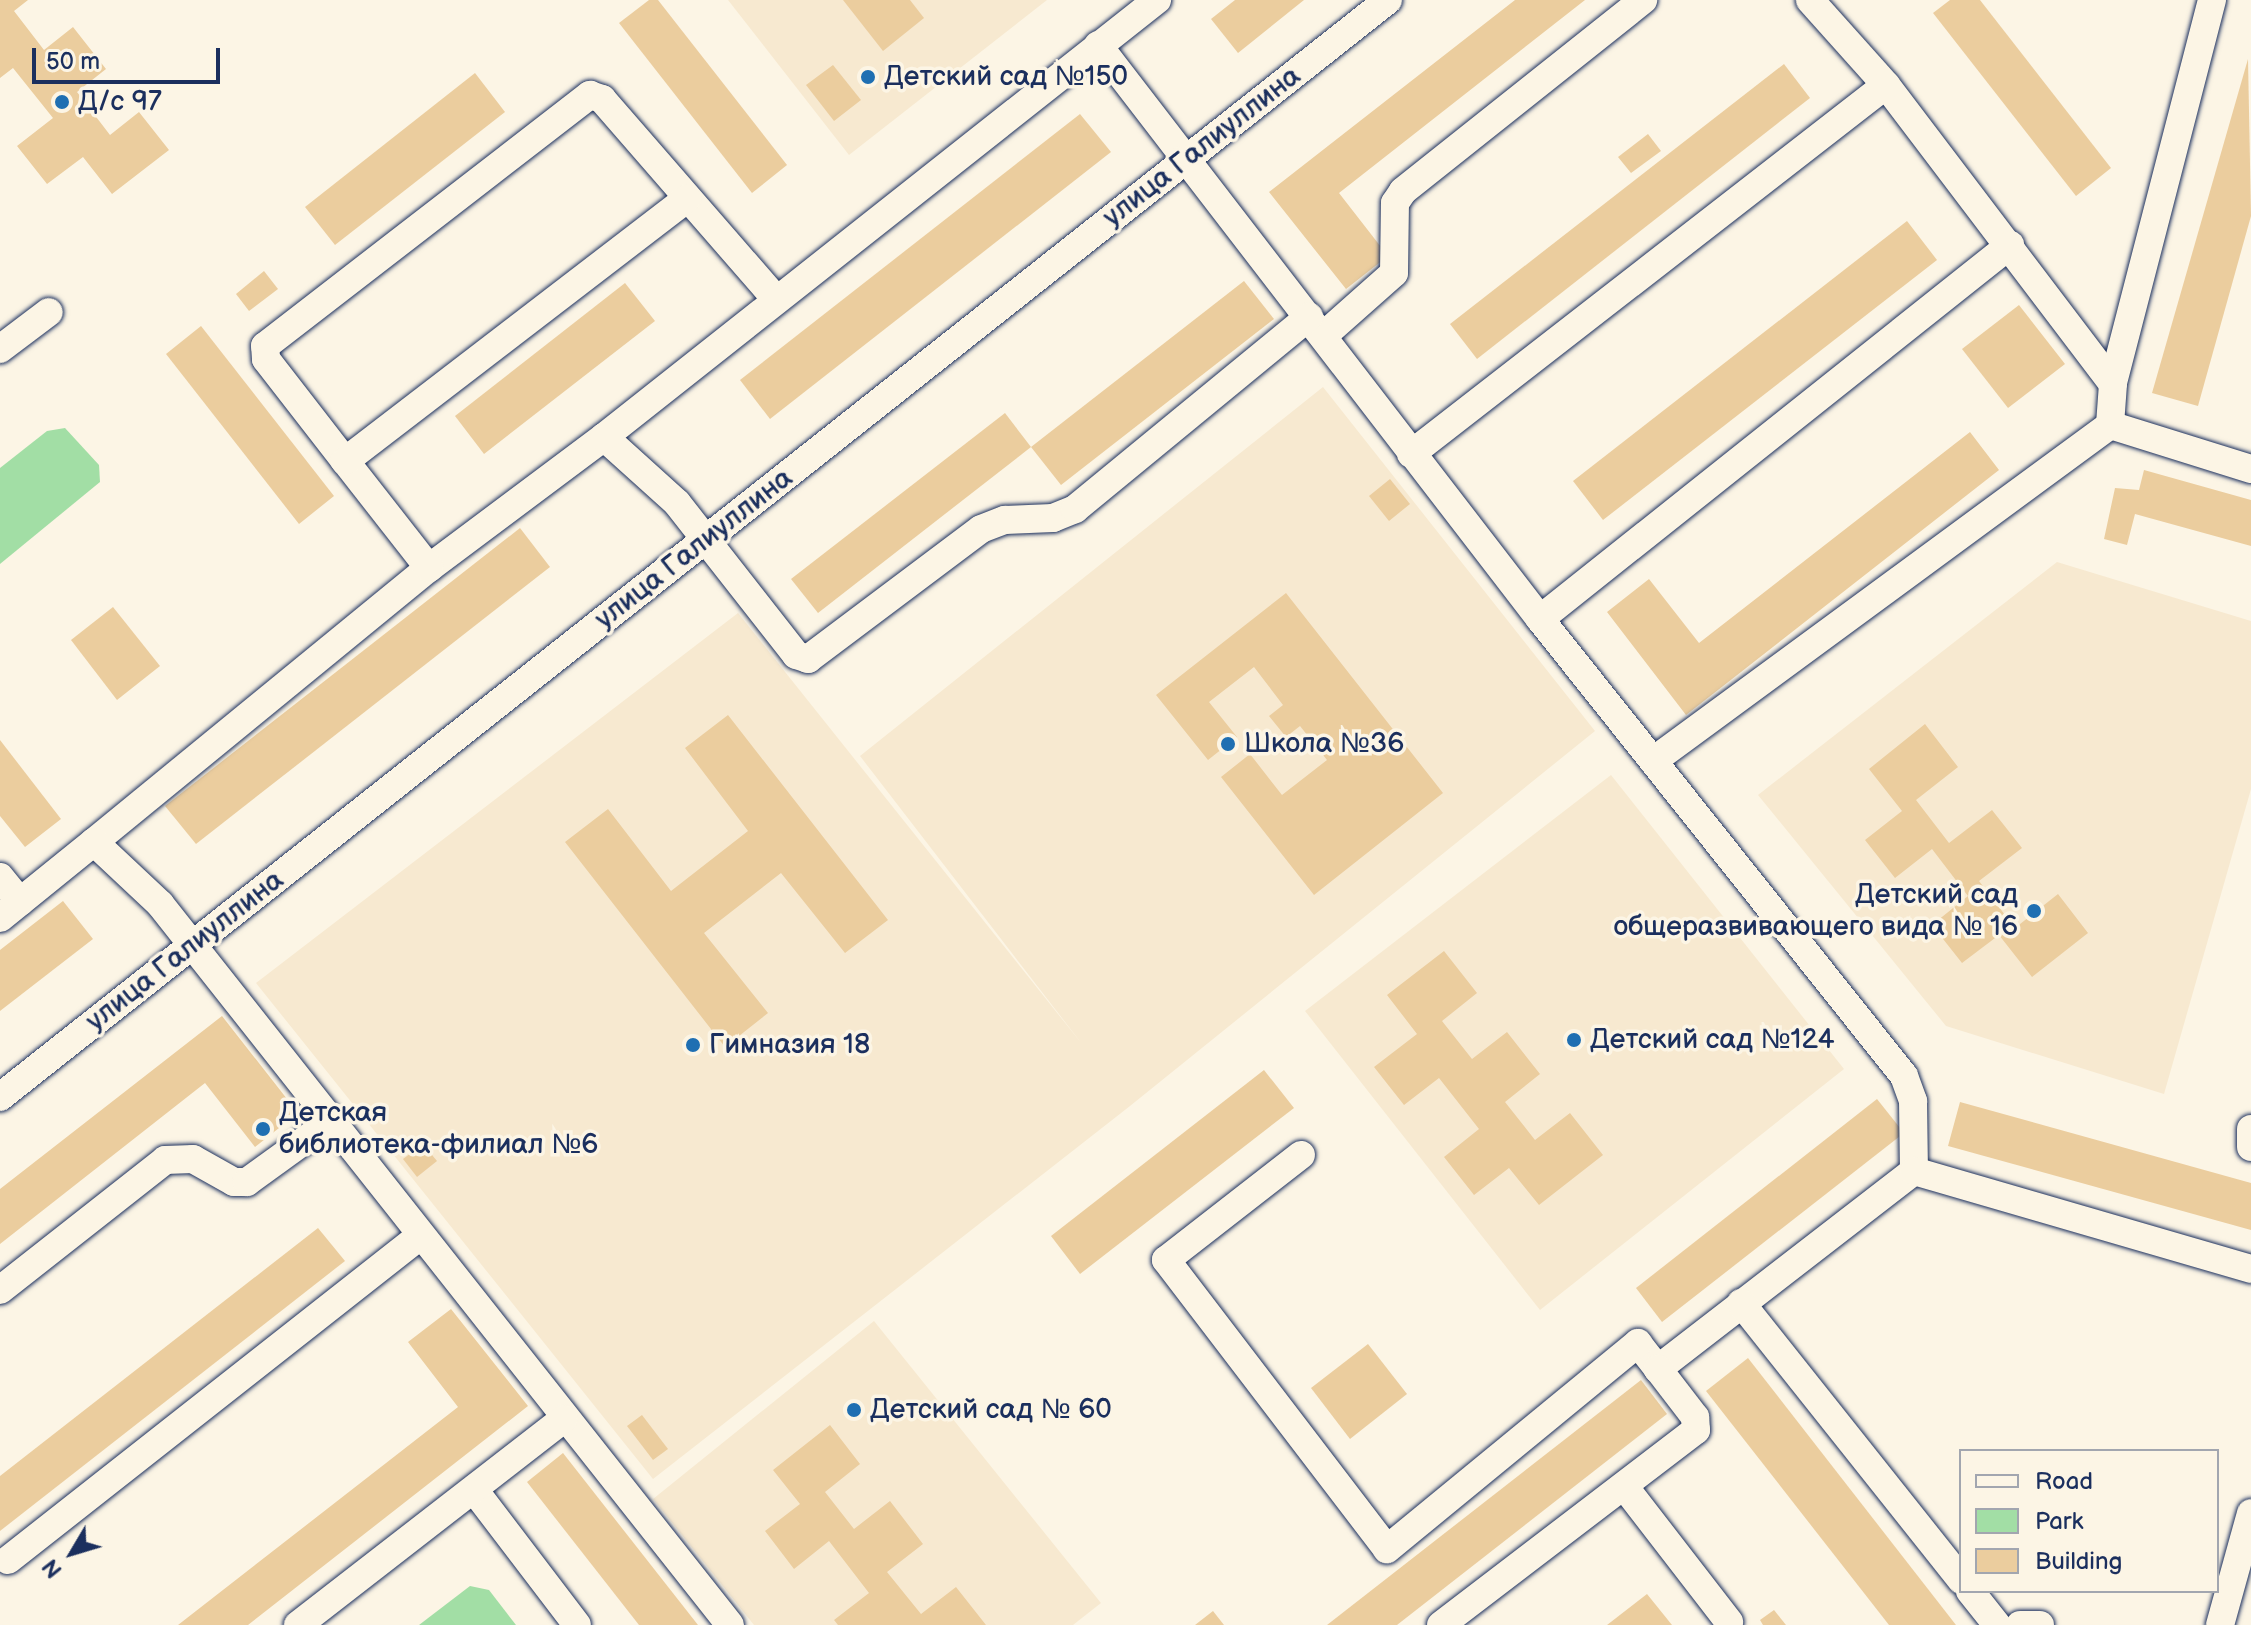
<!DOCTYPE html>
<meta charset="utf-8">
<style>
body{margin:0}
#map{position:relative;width:2251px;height:1625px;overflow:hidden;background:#fcf5e5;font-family:"Balsamiq Sans",sans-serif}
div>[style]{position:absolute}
.built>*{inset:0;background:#f7e9d0}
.green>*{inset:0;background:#a2dea5}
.building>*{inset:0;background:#ebcd9e}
.roads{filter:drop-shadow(0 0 2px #1b2f5e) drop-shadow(0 0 2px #1b2f5e)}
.minor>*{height:28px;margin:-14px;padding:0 14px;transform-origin:14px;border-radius:14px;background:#fcf5e5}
.dots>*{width:22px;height:22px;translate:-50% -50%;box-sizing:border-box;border:4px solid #fcf5e5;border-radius:50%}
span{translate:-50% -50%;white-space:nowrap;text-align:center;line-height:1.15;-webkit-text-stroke:7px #fcf5e5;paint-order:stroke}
.poi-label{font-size:28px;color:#1b2f5e}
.left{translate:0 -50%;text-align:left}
.right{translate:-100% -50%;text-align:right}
.street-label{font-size:28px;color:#1b2f5e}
.legend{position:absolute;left:1959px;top:1449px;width:260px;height:144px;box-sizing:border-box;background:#fcf5e5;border:2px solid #a2a6af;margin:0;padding:10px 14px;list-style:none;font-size:24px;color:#1b2f5e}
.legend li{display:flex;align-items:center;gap:16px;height:40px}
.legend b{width:40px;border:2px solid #a2a6af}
.north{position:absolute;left:32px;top:1513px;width:80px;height:80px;-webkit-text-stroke:6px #fcf5e5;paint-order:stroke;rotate:232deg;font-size:22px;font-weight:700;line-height:32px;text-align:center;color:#1b2f5e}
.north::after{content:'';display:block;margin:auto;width:28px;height:36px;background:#1b2f5e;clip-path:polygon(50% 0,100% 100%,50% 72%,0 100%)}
.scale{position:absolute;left:32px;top:48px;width:188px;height:36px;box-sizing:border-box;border:4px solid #1b2f5e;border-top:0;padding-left:10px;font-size:24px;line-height:28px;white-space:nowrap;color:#1b2f5e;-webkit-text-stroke:6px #fcf5e5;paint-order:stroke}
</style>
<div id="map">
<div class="built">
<div style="clip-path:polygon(728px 0,1047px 0,849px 155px)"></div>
<div style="clip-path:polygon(1323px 387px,1595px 731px,1130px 1106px,653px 1479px,256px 983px,738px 613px,1082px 1044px,860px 756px)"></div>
<div style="clip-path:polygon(2057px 562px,2251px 621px,2251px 789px,2164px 1094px,1946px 1026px,1758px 795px)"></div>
<div style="clip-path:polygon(1611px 775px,1844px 1069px,1540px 1310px,1305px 1011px)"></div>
<div style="clip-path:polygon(874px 1321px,1101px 1603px,1073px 1625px,754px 1625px,653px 1499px)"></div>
</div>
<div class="green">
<div style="clip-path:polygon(65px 428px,99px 465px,100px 482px,0 564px,0 468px,47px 431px)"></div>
<div style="clip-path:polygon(470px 1586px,489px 1590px,516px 1625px,419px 1625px)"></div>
</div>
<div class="building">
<div style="clip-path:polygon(0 0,28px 0,14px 11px,44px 50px,73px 27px,106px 69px,77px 92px,110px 135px,139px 112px,169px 150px,112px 194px,83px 157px,47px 184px,17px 146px,53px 118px,13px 68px,0 78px)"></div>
<div style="clip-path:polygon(649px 0,658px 0,787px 165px,752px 193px,619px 23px)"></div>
<div style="clip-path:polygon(843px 0,910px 0,924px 18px,883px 51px)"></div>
<div style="clip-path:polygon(1235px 0,1304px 0,1238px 53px,1211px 19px)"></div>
<div style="clip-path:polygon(1515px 0,1585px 0,1339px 193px,1388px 256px,1346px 289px,1269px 192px)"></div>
<div style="clip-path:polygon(1950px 0,1980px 0,2111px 168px,2076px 196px,1933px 13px)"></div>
<div style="clip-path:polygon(2248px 59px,2251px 216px,2198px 406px,2152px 393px)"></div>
<div style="clip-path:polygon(1784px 64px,1810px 98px,1477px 359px,1450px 324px)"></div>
<div style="clip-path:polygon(833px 65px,861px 100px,834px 121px,806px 85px)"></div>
<div style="clip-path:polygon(475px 73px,505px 112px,335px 245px,305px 207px)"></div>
<div style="clip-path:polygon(1080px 114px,1111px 152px,770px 419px,740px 380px)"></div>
<div style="clip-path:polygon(1648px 134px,1661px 151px,1631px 173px,1618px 157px)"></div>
<div style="clip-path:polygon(1907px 221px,1937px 260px,1603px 520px,1573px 481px)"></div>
<div style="clip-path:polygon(264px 271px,278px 289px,249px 311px,236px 294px)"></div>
<div style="clip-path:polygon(1244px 281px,1274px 319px,1061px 485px,1031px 447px)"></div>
<div style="clip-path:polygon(625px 283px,655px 321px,484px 454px,455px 416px)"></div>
<div style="clip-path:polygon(2019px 305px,2065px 364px,2008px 408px,1962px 349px)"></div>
<div style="clip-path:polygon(201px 326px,334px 496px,299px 524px,166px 354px)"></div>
<div style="clip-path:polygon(1005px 413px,1031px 447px,818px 613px,791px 579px)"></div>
<div style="clip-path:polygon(1970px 432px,1999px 470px,1686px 715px,1607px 612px,1649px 579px,1699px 643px)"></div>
<div style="clip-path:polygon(2144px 470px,2251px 500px,2251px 546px,2135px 514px,2127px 545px,2104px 539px,2115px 488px,2139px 490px)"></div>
<div style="clip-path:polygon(1390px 479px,1410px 504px,1389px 521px,1369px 496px)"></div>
<div style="clip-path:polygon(520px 528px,550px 567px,196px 844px,165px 806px)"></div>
<div style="clip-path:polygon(1286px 593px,1443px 793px,1314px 895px,1221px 777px,1250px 754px,1282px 795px,1327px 760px,1300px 726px,1286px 737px,1269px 716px,1283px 705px,1254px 667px,1209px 702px,1237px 737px,1208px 760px,1156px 695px)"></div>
<div style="clip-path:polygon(113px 607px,160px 666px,117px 700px,71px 640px)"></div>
<div style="clip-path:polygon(728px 715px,888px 920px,845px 953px,781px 873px,704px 933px,768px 1013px,725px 1047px,565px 842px,608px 809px,671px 891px,748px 831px,685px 748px)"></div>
<div style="clip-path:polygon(1925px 724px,1958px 767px,1916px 800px,1949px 843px,1992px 810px,2022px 848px,1979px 881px,2015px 928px,2058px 894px,2088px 933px,2032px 977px,1999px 935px,1962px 963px,1932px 925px,1968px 896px,1932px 849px,1895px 878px,1865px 840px,1902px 811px,1869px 769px)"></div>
<div style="clip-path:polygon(0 740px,61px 819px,25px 847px,0 816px)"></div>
<div style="clip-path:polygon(63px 901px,93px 939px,0 1011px,0 950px)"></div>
<div style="clip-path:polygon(1444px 951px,1477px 993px,1442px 1021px,1472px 1059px,1507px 1032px,1540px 1074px,1505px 1102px,1535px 1140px,1570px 1113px,1603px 1155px,1539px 1205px,1509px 1168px,1474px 1195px,1444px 1157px,1479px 1129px,1439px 1078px,1404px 1105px,1374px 1067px,1417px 1034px,1387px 995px)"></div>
<div style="clip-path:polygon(222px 1016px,298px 1113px,255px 1147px,205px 1083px,0 1244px,0 1189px)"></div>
<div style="clip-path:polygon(1264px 1070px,1294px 1108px,1080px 1274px,1051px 1236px)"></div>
<div style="clip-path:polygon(1877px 1099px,1904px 1133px,1662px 1322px,1636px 1288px)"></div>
<div style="clip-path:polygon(1960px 1102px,2251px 1183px,2251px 1230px,1948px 1146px)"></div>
<div style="clip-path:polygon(423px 1144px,437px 1161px,417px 1177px,403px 1159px)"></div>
<div style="clip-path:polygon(318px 1228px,345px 1261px,0 1531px,0 1476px)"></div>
<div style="clip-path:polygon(451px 1309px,528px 1406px,248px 1625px,178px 1625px,458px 1407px,408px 1342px)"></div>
<div style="clip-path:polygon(1368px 1344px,1407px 1394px,1350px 1439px,1311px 1388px)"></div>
<div style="clip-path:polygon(1748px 1358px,1956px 1625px,1889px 1625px,1706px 1391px)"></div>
<div style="clip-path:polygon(1641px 1380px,1667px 1414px,1397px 1625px,1327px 1625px)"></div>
<div style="clip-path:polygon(642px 1415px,668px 1449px,653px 1460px,627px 1426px)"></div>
<div style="clip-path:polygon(830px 1425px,860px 1464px,825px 1492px,854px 1529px,890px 1501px,923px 1544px,887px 1572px,921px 1614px,956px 1587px,986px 1625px,838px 1625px,834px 1620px,869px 1593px,829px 1541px,794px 1569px,765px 1531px,800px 1504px,773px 1470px)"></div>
<div style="clip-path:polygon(563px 1453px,698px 1625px,639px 1625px,527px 1482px)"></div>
<div style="clip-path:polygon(1647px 1594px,1672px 1625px,1607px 1625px)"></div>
<div style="clip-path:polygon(1774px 1610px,1786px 1625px,1763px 1625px,1760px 1620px)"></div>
<div style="clip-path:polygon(1213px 1611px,1224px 1625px,1195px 1625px)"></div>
</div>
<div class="roads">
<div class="minor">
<div style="left:1810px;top:0;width:114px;rotate:48.2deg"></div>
<div style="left:1886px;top:85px;width:375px;rotate:52.8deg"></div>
<div style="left:2212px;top:0;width:397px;rotate:104.5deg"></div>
<div style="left:2113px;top:384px;width:41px;rotate:94.2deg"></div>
<div style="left:2110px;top:425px;width:148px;rotate:17.3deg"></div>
<div style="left:1098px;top:45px;width:724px;rotate:52.4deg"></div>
<div style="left:1540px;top:619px;width:584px;rotate:51.46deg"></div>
<div style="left:1904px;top:1076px;width:27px;rotate:70deg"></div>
<div style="left:1913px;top:1101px;width:70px;rotate:89.2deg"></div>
<div style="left:1914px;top:1171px;width:324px;rotate:142.3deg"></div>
<div style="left:1658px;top:1369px;width:33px;rotate:-128deg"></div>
<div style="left:1638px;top:1343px;width:325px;rotate:140.6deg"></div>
<div style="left:1387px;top:1549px;width:364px;rotate:-127.4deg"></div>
<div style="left:1166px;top:1260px;width:171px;rotate:-37.9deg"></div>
<div style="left:1323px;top:336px;width:95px;rotate:-41.6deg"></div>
<div style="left:1394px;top:273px;width:70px;rotate:-89.2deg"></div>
<div style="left:1395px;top:203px;width:14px;rotate:-56deg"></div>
<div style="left:1403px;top:191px;width:307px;rotate:-38.5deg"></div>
<div style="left:0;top:349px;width:61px;rotate:-37.1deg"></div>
<div style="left:604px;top:437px;width:98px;rotate:42.1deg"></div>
<div style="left:677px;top:503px;width:193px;rotate:51.9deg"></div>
<div style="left:796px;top:655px;width:13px;rotate:18deg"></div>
<div style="left:808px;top:659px;width:216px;rotate:-36.9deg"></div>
<div style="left:981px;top:529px;width:26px;rotate:-21deg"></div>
<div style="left:1005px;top:520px;width:48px;rotate:-2.4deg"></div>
<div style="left:1053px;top:518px;width:24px;rotate:-22deg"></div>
<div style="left:1075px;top:509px;width:303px;rotate:-39.4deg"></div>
<div style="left:1411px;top:454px;width:601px;rotate:-37.84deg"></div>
<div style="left:345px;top:461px;width:129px;rotate:-127.8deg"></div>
<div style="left:266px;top:359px;width:13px;rotate:-94deg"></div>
<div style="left:265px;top:346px;width:411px;rotate:-37.7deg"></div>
<div style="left:590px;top:95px;width:13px;rotate:18deg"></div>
<div style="left:602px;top:99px;width:264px;rotate:49deg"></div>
<div style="left:429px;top:568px;width:219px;rotate:-36.8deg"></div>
<div style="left:604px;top:437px;width:705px;rotate:-38.32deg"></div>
<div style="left:1540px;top:619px;width:601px;rotate:-38.51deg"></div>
<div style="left:1653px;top:761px;width:567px;rotate:-36.32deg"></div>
<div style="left:94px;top:842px;width:433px;rotate:-39.3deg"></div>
<div style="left:429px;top:568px;width:136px;rotate:-128.1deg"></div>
<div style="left:345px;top:461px;width:431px;rotate:-37.5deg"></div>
<div style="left:0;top:877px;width:32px;rotate:51deg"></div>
<div style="left:0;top:918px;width:121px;rotate:-39deg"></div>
<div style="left:94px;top:842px;width:91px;rotate:43.2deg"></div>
<div style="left:160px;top:904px;width:919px;rotate:51.67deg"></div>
<div style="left:0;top:1097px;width:1769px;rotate:-38.32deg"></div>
<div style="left:2251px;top:1129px;width:18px;rotate:90deg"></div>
<div style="left:1914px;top:1171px;width:351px;rotate:16.2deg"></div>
<div style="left:0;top:1290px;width:210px;rotate:-38.2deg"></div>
<div style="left:165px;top:1160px;width:28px;rotate:-2deg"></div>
<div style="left:193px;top:1159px;width:47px;rotate:29.3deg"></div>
<div style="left:234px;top:1182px;width:13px"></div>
<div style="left:247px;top:1182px;width:102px;rotate:-35.9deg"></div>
<div style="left:1741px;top:1303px;width:354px;rotate:51.5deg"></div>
<div style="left:1624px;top:1486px;width:172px;rotate:52.3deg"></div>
<div style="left:475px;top:1491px;width:168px;rotate:52.7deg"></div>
<div style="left:8px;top:1560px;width:524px;rotate:-38.18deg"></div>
<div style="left:1970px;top:1591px;width:43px;rotate:51.5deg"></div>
<div style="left:298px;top:1625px;width:336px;rotate:-37.8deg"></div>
<div style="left:1441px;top:1625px;width:321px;rotate:-37.4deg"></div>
<div style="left:1696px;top:1430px;width:13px;rotate:-94deg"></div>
<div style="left:1695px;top:1417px;width:61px;rotate:-127.6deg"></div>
<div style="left:2020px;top:1625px;width:20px"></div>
<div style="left:2220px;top:1625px;width:116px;rotate:-74.5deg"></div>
</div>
</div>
<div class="dots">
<div style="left:868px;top:77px;background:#1f6fb2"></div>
<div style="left:62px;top:102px;background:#1f6fb2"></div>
<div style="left:1228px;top:744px;background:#1f6fb2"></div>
<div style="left:2034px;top:911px;background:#1f6fb2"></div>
<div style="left:1574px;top:1040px;background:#1f6fb2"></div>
<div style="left:693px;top:1045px;background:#1f6fb2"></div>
<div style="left:263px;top:1129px;background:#1f6fb2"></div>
<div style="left:854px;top:1410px;background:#1f6fb2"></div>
</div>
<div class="poi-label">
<span class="left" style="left:884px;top:77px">Детский сад №150</span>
<span class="left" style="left:78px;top:102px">Д/с 97</span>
<span class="left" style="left:1244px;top:744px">Школа №36</span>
<span class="right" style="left:2018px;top:911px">Детский сад<br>общеразвивающего вида № 16</span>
<span class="left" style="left:1590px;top:1040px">Детский сад №124</span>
<span class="left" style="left:709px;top:1045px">Гимназия 18</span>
<span class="left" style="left:279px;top:1129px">Детская<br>библиотека-филиал №6</span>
<span class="left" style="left:870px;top:1410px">Детский сад № 60</span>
</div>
<div class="street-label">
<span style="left:1202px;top:147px;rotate:-38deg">улица Галиуллина</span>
<span style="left:694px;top:549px;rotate:-38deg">улица Галиуллина</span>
<span style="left:185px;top:951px;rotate:-38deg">улица Галиуллина</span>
</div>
<ul class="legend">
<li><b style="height:10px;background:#fcf5e5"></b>Road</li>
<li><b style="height:22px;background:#a2dea5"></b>Park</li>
<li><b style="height:22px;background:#ebcd9e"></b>Building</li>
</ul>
<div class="north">N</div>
<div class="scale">50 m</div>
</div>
